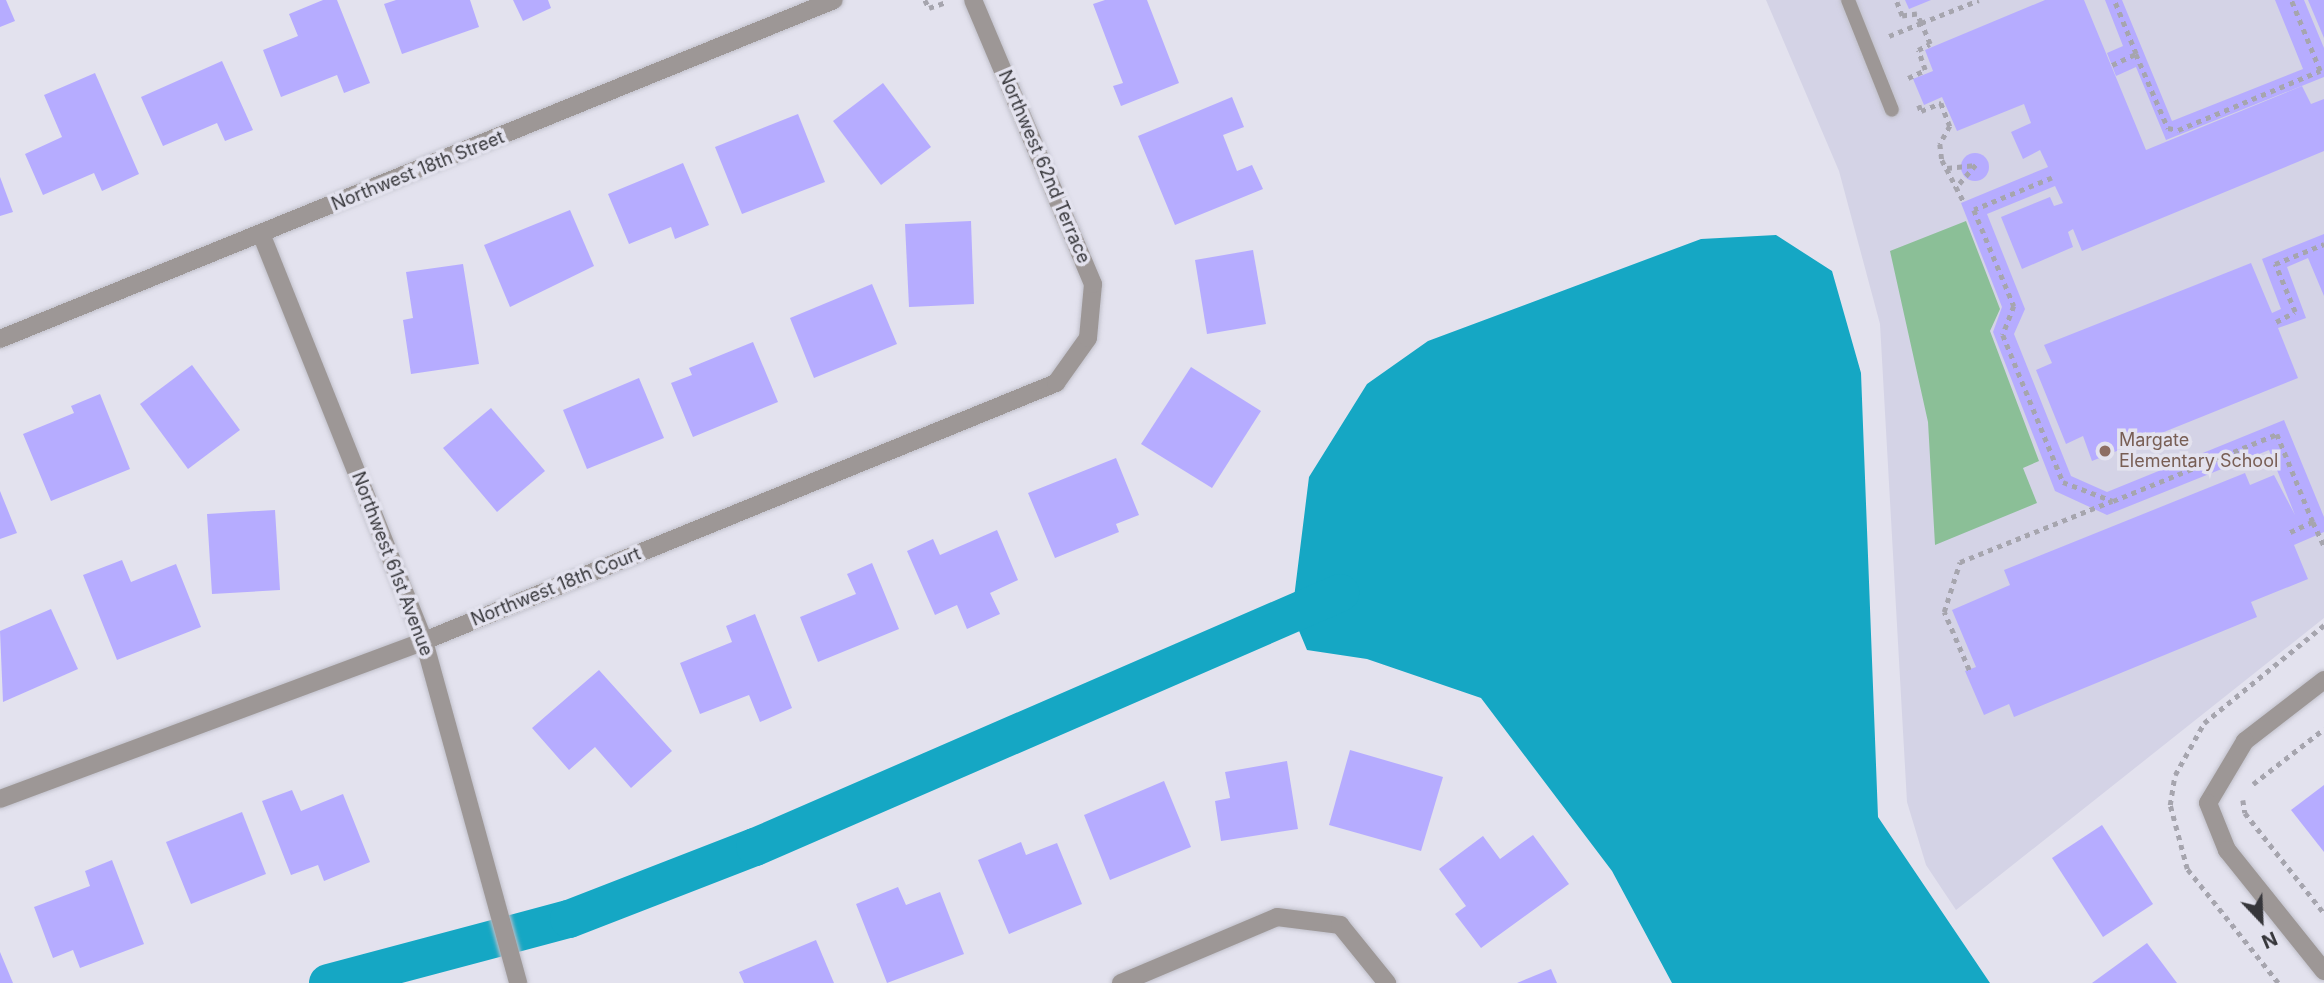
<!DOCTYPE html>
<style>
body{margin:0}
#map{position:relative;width:2324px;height:983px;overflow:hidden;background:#e3e2ee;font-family:Inter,sans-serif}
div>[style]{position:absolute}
.built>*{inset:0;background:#d4d3e6}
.green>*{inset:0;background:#8bbf97}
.water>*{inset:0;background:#15a7c4}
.canal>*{height:38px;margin:-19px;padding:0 19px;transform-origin:19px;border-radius:19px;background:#15a7c4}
.building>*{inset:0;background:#b6acff}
.round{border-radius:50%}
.path>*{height:4.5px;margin-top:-2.25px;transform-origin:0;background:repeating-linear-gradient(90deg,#a6a5ae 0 5px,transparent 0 10px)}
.roads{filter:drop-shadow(0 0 2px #c0c0ca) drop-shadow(0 0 2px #c0c0ca)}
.lane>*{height:14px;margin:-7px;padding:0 7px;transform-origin:7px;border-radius:7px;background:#9d9796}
.street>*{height:18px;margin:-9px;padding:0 9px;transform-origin:9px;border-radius:9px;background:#9d9796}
.dots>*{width:19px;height:19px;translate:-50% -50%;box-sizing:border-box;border:4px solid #e3e2ee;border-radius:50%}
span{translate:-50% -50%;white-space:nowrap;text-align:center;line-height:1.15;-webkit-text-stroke:7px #e3e2ee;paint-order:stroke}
.street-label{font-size:18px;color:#36363a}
.education-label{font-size:18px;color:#785e54}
.left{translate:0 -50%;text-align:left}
.north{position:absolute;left:2226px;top:885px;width:70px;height:70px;-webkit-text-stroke:5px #e3e2ee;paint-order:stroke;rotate:157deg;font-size:19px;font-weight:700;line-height:28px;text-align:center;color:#36363a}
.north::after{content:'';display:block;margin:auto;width:24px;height:32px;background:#36363a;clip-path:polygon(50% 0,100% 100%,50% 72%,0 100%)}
</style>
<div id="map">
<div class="built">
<div style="clip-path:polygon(1766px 0,2324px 0,2324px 618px,1956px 910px,1926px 865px,1907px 802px,1880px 324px,1839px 171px)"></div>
</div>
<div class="green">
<div style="clip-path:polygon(1966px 221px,2000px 309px,1990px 331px,2039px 461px,2023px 468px,2037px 503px,1935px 545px,1928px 422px,1890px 251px)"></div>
</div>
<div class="water">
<div style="clip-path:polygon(1776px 235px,1832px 271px,1861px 373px,1878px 817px,1990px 983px,1672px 983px,1612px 871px,1481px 698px,1367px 659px,1307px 650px,1292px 614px,1309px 477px,1367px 384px,1428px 341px,1701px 239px)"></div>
</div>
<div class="canal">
<div style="left:328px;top:983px;width:249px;rotate:-14.9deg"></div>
<div style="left:569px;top:919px;width:199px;rotate:-21.2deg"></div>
<div style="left:755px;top:847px;width:638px;rotate:-23.47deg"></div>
</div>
<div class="building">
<div style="clip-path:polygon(0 0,6px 0,15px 21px,0 27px)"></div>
<div style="clip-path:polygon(323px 0,337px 0,370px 83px,344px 93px,337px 75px,281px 97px,263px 50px,298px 36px,289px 14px)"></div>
<div style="clip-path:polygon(396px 0,470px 0,479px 27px,402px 54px,384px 4px)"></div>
<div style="clip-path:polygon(513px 0,548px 0,551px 8px,523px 21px)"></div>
<div style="clip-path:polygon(1105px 0,1147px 0,1179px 83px,1121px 106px,1113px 86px,1123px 83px,1093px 4px)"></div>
<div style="clip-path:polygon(1905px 0,1931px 0,1909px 9px)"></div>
<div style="clip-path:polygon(2045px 0,2084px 0,2146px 150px,2302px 86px,2311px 104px,2324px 99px,2324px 151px,2082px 251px,2073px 229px,2068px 232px,2073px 247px,2022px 269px,2001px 217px,2050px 197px,2054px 206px,2063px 203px,2055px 186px,1987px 214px,2025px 309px,2014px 334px,2071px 476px,2107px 492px,2284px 420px,2324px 517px,2324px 532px,2294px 545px,2308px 579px,2251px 602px,2257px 617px,2014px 717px,2009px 704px,1984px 715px,1965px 671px,1976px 667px,1952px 610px,2010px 585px,2004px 570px,2245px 473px,2250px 485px,2274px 475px,2295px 515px,2269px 450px,2107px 515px,2055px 491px,1993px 332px,2002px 307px,1961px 203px,2048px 167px,2040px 150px,2023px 159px,2011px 132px,2031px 123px,2024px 104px,1957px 131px,1942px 97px,1924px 105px,1913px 79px,1933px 71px,1925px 50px)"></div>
<div style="clip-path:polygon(2105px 0,2122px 0,2172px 121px,2303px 69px,2275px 0,2304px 0,2324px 48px,2324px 77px,2166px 140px,2136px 67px,2116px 76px,2107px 53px,2123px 46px)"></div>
<div style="clip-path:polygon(2308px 0,2324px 0,2324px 38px)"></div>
<div style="clip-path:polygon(222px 61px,253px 130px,225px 141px,217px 123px,163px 146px,141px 97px)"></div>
<div style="clip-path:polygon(95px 73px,139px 174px,102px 191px,94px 173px,43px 195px,25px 154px,62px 137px,44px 95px)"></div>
<div style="clip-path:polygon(883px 83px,931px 147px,881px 185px,833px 121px)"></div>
<div style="clip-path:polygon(1232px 97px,1244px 127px,1223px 135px,1237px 171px,1252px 165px,1263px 189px,1175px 225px,1138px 136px)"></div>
<div style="clip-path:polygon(798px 114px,825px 182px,742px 214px,715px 147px)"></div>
<div class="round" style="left:1961px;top:153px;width:28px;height:28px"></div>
<div style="clip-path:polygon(683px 163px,709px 225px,675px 239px,671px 227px,629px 244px,608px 194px)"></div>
<div style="clip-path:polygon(0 177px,13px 212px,0 216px)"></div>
<div style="clip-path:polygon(570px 210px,594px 266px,510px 307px,484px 245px)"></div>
<div style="clip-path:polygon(971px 221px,974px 304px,909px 307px,905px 224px)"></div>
<div style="clip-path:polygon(2324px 234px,2324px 296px,2308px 258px,2287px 267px,2306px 318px,2278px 328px,2298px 378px,2092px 461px,2083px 436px,2066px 444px,2036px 370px,2052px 363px,2044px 345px,2251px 263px,2272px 313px,2281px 309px,2262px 259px)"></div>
<div style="clip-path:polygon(1253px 250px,1266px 324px,1207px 334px,1195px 260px)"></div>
<div style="clip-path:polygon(463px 264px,479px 364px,411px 374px,403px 320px,413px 318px,406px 272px)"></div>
<div style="clip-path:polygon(872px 284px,897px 344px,814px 378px,790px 318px)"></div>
<div style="clip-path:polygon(753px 342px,778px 402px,693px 437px,671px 383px,692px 375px,689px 368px)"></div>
<div style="clip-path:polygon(192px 365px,240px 430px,188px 469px,140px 404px)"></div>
<div style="clip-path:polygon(1191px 367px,1261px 411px,1212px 488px,1141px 444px)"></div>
<div style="clip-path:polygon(639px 378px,664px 438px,587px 469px,563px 410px)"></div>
<div style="clip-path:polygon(100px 394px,130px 469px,51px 501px,23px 434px,74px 413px,71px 406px)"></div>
<div style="clip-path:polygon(491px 408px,545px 471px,497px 512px,443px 448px)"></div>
<div style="clip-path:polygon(1116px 458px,1139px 515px,1116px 524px,1119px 532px,1055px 558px,1028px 493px)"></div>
<div style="clip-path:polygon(0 491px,17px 533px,0 539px)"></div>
<div style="clip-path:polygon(275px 510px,280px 590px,212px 594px,207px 514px)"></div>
<div style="clip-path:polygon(997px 530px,1018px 580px,990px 593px,1000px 614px,967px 629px,957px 605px,935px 615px,907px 551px,933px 539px,940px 555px)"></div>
<div style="clip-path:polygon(122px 560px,131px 582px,176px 564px,201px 627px,117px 660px,83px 575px)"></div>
<div style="clip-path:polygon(872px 563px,899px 629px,818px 662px,800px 617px,856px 594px,847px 574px)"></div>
<div style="clip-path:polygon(51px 609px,78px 669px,3px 702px,0 631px)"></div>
<div style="clip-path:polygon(755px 614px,792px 708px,760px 722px,749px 695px,700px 714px,680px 663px,732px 642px,726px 626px)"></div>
<div style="clip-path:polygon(599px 670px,672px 751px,631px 788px,595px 747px,569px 770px,532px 728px)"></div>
<div style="clip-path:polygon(1350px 750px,1443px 777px,1421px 851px,1329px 825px)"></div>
<div style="clip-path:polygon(1287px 761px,1298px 829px,1221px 841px,1215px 801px,1230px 798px,1225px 772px)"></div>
<div style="clip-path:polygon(1164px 781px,1191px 847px,1110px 880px,1084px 815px)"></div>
<div style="clip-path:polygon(2324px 785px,2324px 852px,2291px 810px)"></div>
<div style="clip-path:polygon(292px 790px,301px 811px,343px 794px,370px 862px,324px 881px,318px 865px,291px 875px,262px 801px)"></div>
<div style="clip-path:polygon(242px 812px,266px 874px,191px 904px,166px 842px)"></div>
<div style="clip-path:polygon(2102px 825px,2153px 904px,2103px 937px,2052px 858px)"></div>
<div style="clip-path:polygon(1533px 835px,1569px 884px,1481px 948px,1455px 914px,1466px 906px,1439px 869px,1483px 836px,1500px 859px)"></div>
<div style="clip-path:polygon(1021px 842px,1026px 855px,1057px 843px,1082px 904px,1009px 934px,978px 860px)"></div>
<div style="clip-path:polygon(112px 860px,144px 944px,80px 968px,73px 950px,53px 958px,34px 907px,90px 886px,85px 871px)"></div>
<div style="clip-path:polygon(898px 887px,906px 905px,940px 892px,964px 954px,887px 983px,856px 904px)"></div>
<div style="clip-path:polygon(816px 940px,834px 983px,744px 983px,739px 972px)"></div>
<div style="clip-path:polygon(2147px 943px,2177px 983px,2092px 983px)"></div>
<div style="clip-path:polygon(0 952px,13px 983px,0 983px)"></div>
<div style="clip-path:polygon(1551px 969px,1557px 983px,1517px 983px)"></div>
</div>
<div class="path">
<div style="left:925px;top:0;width:9px;rotate:63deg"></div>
<div style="left:929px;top:8px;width:18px;rotate:-19deg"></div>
<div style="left:1889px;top:36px;width:35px;rotate:-22deg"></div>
<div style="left:1921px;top:23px;width:10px;rotate:-114deg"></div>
<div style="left:1917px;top:14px;width:15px;rotate:172deg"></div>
<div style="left:1902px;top:16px;width:17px;rotate:-111deg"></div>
<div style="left:2136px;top:54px;width:81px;rotate:66.6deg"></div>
<div style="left:2168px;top:128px;width:10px;rotate:11deg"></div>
<div style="left:2178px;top:130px;width:154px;rotate:-22.6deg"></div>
<div style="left:2320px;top:71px;width:77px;rotate:-112.2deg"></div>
<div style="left:2112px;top:65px;width:26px;rotate:-25deg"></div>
<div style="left:2136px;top:54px;width:58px;rotate:-112.2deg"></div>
<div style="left:1908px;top:78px;width:19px;rotate:-25deg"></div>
<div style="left:1925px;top:70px;width:21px;rotate:-109deg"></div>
<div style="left:1918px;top:50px;width:13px;rotate:-27deg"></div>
<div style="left:1930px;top:44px;width:23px;rotate:-113deg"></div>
<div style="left:1921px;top:23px;width:62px;rotate:-21.6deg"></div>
<div style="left:1919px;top:105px;width:6px;rotate:72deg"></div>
<div style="left:1921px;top:111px;width:22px;rotate:-22deg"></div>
<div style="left:1941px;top:103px;width:25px;rotate:69deg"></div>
<div style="left:1950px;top:126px;width:21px;rotate:119deg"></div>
<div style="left:1940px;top:144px;width:16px;rotate:83deg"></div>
<div style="left:1942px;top:160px;width:47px;rotate:62.4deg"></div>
<div style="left:1947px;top:168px;width:29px;rotate:-6deg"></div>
<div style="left:1976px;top:165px;width:32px;rotate:131deg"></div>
<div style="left:2052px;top:178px;width:84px;rotate:157.7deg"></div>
<div style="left:1974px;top:210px;width:104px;rotate:67.4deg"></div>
<div style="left:2014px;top:306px;width:31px;rotate:111deg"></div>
<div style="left:2003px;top:335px;width:159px;rotate:67.8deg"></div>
<div style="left:2063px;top:482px;width:53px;rotate:20.8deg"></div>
<div style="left:2113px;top:501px;width:177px;rotate:-22.2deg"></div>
<div style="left:2277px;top:434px;width:95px;rotate:67.8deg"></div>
<div style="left:2313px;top:522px;width:26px;rotate:155deg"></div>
<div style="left:2276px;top:322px;width:21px;rotate:-28deg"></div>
<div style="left:2295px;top:312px;width:52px;rotate:-112.6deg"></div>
<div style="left:2275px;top:264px;width:53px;rotate:-22.2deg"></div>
<div style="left:2313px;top:522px;width:26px;rotate:65deg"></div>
<div style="left:1969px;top:670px;width:63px;rotate:-113.3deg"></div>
<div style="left:1944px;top:612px;width:52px;rotate:-72.3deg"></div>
<div style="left:1960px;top:562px;width:164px;rotate:-21.9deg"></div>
<div style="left:2253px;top:784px;width:90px;rotate:-37.8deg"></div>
<div style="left:2243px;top:800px;width:13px;rotate:81deg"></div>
<div style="left:2245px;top:813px;width:127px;rotate:51.7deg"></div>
<div style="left:2278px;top:983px;width:146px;rotate:-128.6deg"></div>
<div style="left:2187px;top:869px;width:66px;rotate:-104.9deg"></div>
<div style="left:2170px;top:805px;width:30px;rotate:-81deg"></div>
<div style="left:2175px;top:775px;width:60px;rotate:-60.9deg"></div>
<div style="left:2204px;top:723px;width:155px;rotate:-39.2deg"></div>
</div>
<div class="roads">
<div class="lane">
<div style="left:1848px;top:0;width:118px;rotate:68.2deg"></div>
</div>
<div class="street">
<div style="left:262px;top:236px;width:436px;rotate:68.2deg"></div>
<div style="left:424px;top:641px;width:355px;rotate:74.6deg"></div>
<div style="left:0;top:339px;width:900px;rotate:-22.12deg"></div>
<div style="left:2324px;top:680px;width:100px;rotate:142.3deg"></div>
<div style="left:2245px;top:741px;width:72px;rotate:120.8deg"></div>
<div style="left:2208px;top:803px;width:51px;rotate:68deg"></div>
<div style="left:2227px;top:850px;width:155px;rotate:51.3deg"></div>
<div style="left:0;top:799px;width:452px;rotate:-20.4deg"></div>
<div style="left:424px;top:641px;width:683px;rotate:-22.21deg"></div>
<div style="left:1056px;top:383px;width:55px;rotate:-54.6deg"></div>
<div style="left:1088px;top:338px;width:54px;rotate:-84.7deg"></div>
<div style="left:1093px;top:284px;width:308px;rotate:-112.9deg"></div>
<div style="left:1121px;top:983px;width:169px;rotate:-22.9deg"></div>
<div style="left:1277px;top:917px;width:64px;rotate:7.2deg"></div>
<div style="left:1340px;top:925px;width:75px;rotate:51deg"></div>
</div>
</div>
<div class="dots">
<div style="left:2105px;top:451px;background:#8d6e63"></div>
</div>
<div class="street-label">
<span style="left:1044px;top:167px;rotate:67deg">Northwest 62nd Terrace</span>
<span style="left:418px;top:171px;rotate:-22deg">Northwest 18th Street</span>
<span style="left:392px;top:564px;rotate:69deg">Northwest 61st Avenue</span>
<span style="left:556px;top:587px;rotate:-22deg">Northwest 18th Court</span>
</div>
<div class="education-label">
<span class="left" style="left:2119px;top:451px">Margate<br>Elementary School</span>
</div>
<div class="north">N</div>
</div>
